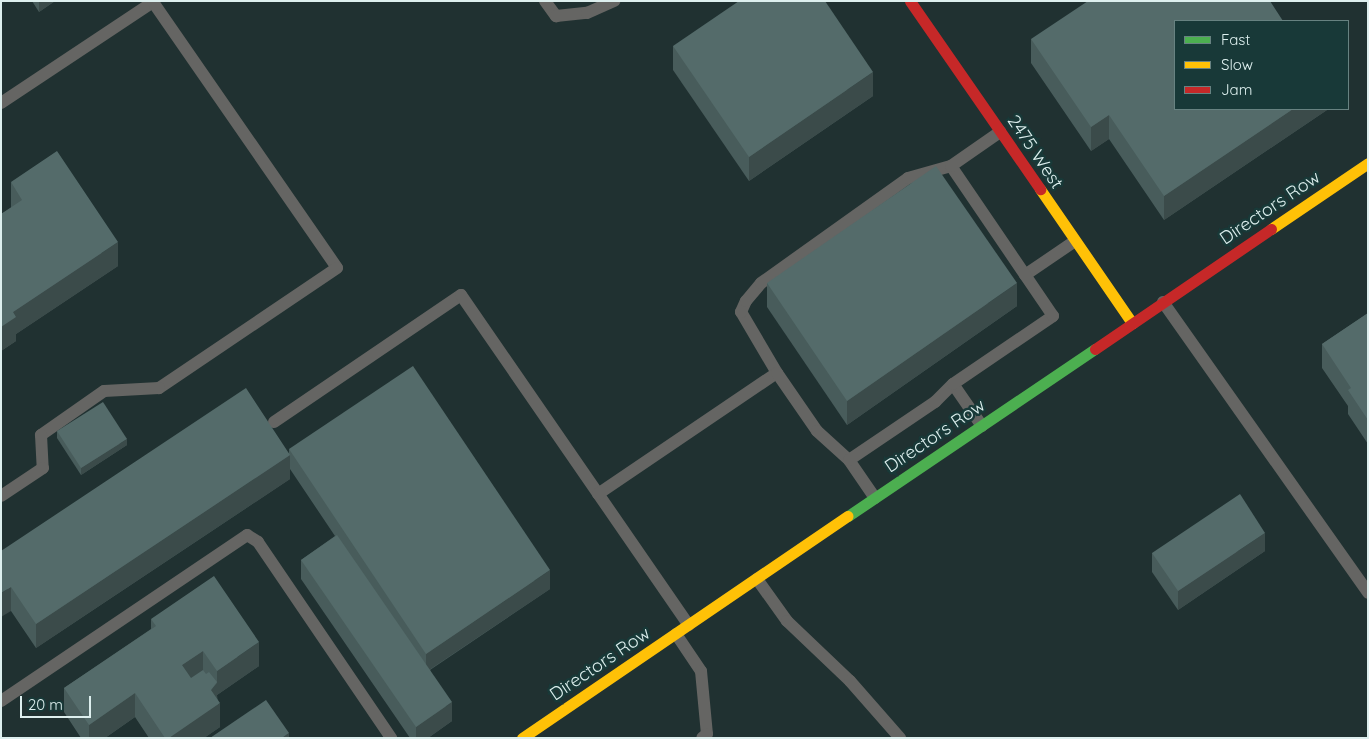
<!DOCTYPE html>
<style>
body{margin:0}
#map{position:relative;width:1369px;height:739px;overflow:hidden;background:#203131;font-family:Quicksand,sans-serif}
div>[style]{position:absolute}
.lane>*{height:12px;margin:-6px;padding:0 6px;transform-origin:6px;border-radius:6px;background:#656563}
.fast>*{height:11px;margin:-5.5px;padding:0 5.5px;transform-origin:5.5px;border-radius:5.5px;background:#4caf50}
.slow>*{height:11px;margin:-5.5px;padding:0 5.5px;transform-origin:5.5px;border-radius:5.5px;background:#ffc107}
.jam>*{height:11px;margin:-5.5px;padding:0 5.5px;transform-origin:5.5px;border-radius:5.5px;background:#c62828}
.wall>*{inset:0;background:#485c5b}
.shaded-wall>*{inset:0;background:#3b4b4a}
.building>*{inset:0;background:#546b6a}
span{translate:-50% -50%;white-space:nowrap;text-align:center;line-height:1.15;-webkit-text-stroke:5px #183938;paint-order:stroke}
.street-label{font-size:18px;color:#ddefee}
.frame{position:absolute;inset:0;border:2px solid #ddefee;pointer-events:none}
.legend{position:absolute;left:1174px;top:20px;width:175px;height:90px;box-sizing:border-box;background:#183938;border:1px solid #678281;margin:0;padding:6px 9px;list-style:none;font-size:15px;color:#ddefee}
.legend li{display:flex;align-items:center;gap:10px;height:25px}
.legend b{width:25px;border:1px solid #678281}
.scale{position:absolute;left:20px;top:696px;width:71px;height:22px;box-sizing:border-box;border:2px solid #ddefee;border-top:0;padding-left:6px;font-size:15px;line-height:18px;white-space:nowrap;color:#ddefee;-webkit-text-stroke:4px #183938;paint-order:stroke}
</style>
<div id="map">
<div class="lane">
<div style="left:545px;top:1px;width:19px;rotate:54deg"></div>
<div style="left:556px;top:16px;width:31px;rotate:-6deg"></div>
<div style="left:587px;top:13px;width:30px;rotate:-24deg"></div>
<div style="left:1px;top:103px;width:182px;rotate:-33.6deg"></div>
<div style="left:153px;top:2px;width:323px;rotate:55.3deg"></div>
<div style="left:337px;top:268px;width:215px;rotate:146deg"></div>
<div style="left:159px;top:388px;width:55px;rotate:176.9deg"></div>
<div style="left:104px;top:391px;width:77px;rotate:145.1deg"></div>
<div style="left:41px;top:435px;width:33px;rotate:87deg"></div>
<div style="left:43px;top:468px;width:50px;rotate:146.3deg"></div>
<div style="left:1025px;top:275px;width:60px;rotate:-34.2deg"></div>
<div style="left:1163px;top:302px;width:356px;rotate:54.8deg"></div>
<div style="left:777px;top:373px;width:71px;rotate:-120.5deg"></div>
<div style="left:741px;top:312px;width:12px;rotate:-66deg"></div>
<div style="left:746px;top:301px;width:23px;rotate:-50deg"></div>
<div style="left:761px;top:283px;width:181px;rotate:-35.5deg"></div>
<div style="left:908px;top:178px;width:45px;rotate:-15.6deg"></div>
<div style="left:953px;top:384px;width:51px;rotate:55.4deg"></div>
<div style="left:274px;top:422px;width:226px;rotate:-34.2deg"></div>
<div style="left:461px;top:295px;width:401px;rotate:55.4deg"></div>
<div style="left:598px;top:494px;width:216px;rotate:-34.1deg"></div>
<div style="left:777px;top:373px;width:70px;rotate:55.4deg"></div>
<div style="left:817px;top:431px;width:43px;rotate:42.2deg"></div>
<div style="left:875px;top:498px;width:46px;rotate:-124.4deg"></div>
<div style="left:849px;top:460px;width:104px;rotate:-34deg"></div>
<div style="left:935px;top:402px;width:25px;rotate:-45deg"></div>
<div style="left:953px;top:384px;width:121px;rotate:-34.2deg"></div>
<div style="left:1053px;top:316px;width:181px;rotate:-124.2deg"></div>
<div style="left:951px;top:166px;width:60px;rotate:-34.8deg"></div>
<div style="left:757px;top:579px;width:52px;rotate:54.5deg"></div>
<div style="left:787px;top:621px;width:87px;rotate:43.6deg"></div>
<div style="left:850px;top:681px;width:76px;rotate:48.7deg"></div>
<div style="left:676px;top:634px;width:45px;rotate:56deg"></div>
<div style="left:701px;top:671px;width:63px;rotate:84.6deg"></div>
<div style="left:707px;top:734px;width:6px;rotate:141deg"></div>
<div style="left:1px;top:701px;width:297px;rotate:-34deg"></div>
<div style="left:247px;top:535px;width:13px;rotate:32deg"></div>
<div style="left:258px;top:542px;width:237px;rotate:55.8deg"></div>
</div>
<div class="fast">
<div style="left:848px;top:516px;width:298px;rotate:-34.1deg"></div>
</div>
<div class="slow">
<div style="left:1040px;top:189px;width:163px;rotate:55.5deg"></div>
<div style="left:1271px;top:229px;width:117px;rotate:-34.2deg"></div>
<div style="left:522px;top:738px;width:394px;rotate:-34.3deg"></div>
</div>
<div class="jam">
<div style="left:910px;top:1px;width:229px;rotate:55.3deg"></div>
<div style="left:1095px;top:349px;width:213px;rotate:-34.3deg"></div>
</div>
<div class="wall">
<div style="clip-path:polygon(32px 1px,55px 1px,39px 12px)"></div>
<div style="clip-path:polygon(1031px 39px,1327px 109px,1327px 110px,1164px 220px,1109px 139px,1091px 151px,1031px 63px)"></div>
<div style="clip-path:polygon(673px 46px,873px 96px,749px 181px,673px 70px)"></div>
<div style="clip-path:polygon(11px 182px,118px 266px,16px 334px,16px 341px,1px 351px,1px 214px,11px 208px)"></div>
<div style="clip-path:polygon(767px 283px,1017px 306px,847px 425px,767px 307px)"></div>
<div style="clip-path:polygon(1368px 313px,1368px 444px,1348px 414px,1348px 406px,1322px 368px,1322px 344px)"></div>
<div style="clip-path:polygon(57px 431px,127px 445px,81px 475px,57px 438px)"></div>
<div style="clip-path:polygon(289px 449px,550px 589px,430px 670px,452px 721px,428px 738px,410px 738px,301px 579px,301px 560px,335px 536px,290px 469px,290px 479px,36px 648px,11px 611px,1px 551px,289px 453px)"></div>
<div style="clip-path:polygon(1265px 551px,1178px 610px,1152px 572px,1152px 553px)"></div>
<div style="clip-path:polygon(151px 619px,259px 666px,217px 695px,220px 727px,204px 738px,149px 738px,135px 717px,105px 738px,81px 738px,64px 712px,64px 688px,151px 629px)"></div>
</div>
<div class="shaded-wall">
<div style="clip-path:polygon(39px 1px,55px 1px,39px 12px)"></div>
<div style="clip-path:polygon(873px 72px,873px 96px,749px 181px,749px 157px)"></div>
<div style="clip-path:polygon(1293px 109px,1327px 109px,1327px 110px,1164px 220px,1164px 196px)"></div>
<div style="clip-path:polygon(1109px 115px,1109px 139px,1091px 151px,1091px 127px)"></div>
<div style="clip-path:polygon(118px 242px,118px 266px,16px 334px,16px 341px,1px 351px,1px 327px,13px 312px)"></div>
<div style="clip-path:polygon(1017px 283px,1017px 306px,847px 425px,847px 401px)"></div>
<div style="clip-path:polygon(127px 439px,127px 445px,81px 475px,81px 468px)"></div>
<div style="clip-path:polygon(290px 455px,290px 479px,36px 648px,36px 624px)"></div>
<div style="clip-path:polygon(1265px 533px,1265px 551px,1178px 610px,1178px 591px)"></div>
<div style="clip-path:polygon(550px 570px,550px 589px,426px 672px,426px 654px)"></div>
<div style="clip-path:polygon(11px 587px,11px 611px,1px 617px,1px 593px)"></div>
<div style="clip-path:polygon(259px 642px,259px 666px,217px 695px,217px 705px,220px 703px,220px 727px,204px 738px,169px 738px,211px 690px,217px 683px,217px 671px)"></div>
<div style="clip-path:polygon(203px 651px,203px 675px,182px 689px,182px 665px)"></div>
<div style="clip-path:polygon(135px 693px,135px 717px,105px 738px,89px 738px,89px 725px)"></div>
<div style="clip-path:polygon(452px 702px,452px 721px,428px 738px,416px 738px,416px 727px)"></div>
<div style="clip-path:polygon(289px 733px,289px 738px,282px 738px)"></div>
</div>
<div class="building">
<div style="clip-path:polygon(739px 1px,825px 1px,873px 72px,749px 157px,673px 46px)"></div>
<div style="clip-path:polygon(1088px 1px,1270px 1px,1283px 21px,1175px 21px,1175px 109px,1293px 109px,1164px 196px,1109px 115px,1091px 127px,1031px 39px)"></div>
<div style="clip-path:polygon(57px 151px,118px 242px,13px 312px,16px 317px,1px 327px,1px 214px,22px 200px,11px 182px)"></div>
<div style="clip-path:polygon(936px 166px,1017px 283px,847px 401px,767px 283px)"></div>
<div style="clip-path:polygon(1368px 313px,1368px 420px,1348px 390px,1351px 388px,1322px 344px)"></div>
<div style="clip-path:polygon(413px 366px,550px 570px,426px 654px,289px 449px)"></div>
<div style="clip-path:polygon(246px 388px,290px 455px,36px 624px,11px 587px,1px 593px,1px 551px)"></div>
<div style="clip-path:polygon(103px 402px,127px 439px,81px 468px,57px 431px)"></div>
<div style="clip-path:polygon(1240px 494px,1265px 533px,1178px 591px,1152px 553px)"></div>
<div style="clip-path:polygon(337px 535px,452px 702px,416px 727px,301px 560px)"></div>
<div style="clip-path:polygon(214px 576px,259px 642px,217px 671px,203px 651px,182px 665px,191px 678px,203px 670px,206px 674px,209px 672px,217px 682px,211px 690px,220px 703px,169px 738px,165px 738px,135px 693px,89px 725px,64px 688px,156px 626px,151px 619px)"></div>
<div style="clip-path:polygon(266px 700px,289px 733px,282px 738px,210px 738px)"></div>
</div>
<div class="street-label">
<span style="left:1035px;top:152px;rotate:56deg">2475 West</span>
<span style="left:1270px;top:208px;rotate:-34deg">Directors Row</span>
<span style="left:935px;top:436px;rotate:-34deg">Directors Row</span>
<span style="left:600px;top:664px;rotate:-34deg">Directors Row</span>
</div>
<div class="frame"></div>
<ul class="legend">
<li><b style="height:6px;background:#4caf50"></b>Fast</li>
<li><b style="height:6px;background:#ffc107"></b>Slow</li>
<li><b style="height:6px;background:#c62828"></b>Jam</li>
</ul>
<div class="scale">20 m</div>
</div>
